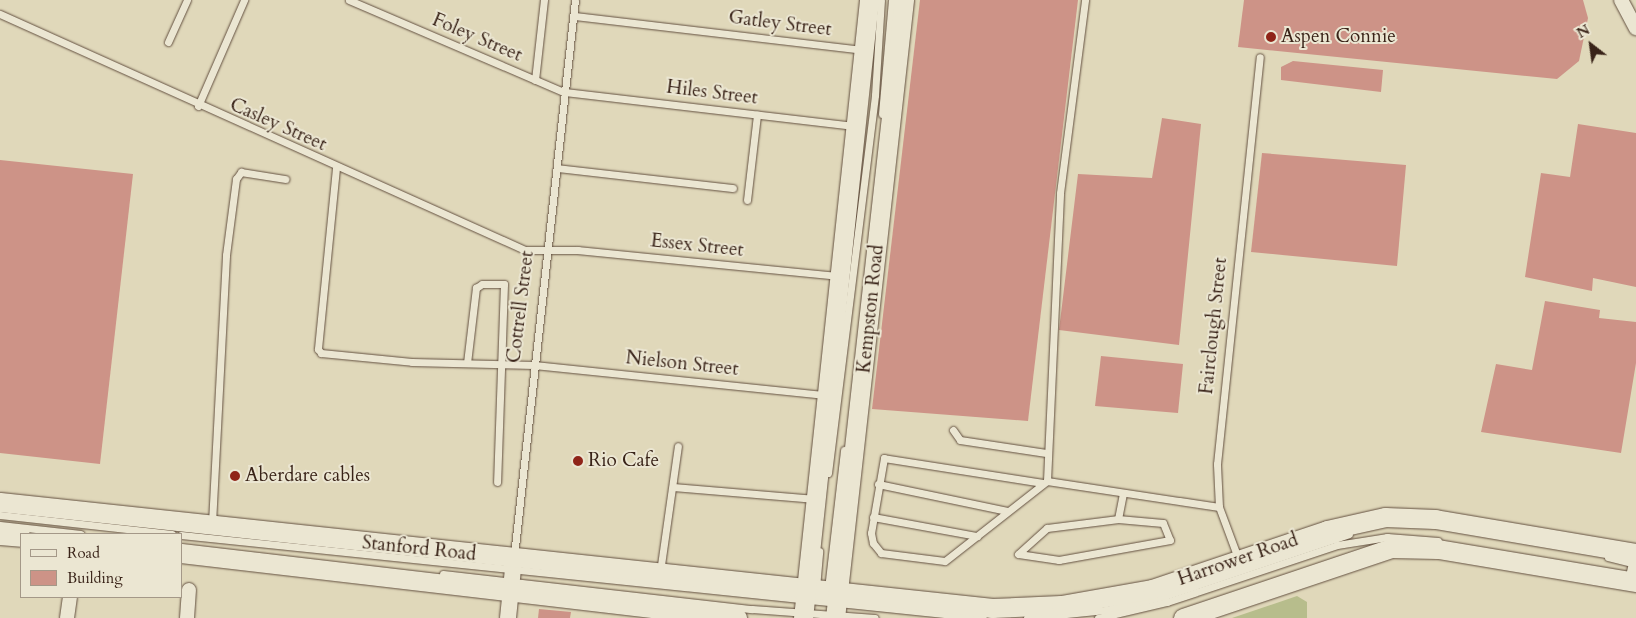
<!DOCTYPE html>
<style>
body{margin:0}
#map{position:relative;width:1636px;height:618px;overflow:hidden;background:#e0d8ba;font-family:Cardo,serif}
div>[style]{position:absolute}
.green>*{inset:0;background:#b7bd8c}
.building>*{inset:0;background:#cd9387}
.roads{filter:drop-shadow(0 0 1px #635040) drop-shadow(0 0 1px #635040)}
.service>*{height:7px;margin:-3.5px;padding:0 3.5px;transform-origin:3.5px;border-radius:3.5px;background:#ebe6d2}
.minor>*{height:14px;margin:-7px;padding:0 7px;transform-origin:7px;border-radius:7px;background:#ebe6d2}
.tertiary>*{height:16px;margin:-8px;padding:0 8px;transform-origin:8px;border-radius:8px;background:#ebe6d2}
.secondary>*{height:19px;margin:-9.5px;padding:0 9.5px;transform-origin:9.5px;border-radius:9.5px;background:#ebe6d2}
.dots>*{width:14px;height:14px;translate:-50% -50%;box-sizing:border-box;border:2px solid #ebe6d2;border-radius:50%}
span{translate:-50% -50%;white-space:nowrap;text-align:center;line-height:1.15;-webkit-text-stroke:4px #ebe6d2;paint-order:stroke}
.street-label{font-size:19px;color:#392318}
.poi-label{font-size:19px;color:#392318}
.left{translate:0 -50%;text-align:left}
.legend{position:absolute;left:20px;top:533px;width:162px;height:65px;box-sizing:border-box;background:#ebe6d2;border:1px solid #a49888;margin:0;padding:6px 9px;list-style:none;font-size:15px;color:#392318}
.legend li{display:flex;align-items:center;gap:10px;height:25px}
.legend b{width:25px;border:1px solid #a49888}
.north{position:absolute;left:1566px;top:20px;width:50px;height:50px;-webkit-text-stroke:4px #ebe6d2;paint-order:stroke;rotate:330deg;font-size:14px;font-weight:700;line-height:20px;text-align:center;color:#392318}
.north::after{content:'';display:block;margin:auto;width:18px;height:22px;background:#392318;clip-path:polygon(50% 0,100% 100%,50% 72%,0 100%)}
</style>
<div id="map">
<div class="green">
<div style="clip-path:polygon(1297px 596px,1307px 602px,1307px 618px,1232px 618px)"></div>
</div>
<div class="building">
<div style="clip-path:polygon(920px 0,1078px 0,1028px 421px,872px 409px)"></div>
<div style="clip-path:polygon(1244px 0,1583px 0,1588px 18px,1579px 61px,1557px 79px,1238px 47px)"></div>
<div style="clip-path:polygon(1293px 61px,1383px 70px,1381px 92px,1281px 80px,1281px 67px)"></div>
<div style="clip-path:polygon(1162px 118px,1201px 124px,1179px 345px,1059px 330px,1078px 174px,1152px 178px)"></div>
<div style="clip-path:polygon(1578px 124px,1636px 133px,1636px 287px,1593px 278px,1592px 291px,1525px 277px,1541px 173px,1570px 177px)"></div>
<div style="clip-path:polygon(1262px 153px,1406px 165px,1397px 266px,1251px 252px)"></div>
<div style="clip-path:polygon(0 160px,133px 174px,100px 464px,0 453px)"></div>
<div style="clip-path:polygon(1545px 301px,1600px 310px,1599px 318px,1636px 322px,1636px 363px,1621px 453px,1481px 432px,1496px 364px,1532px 370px)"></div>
<div style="clip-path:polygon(1101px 356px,1183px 364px,1178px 413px,1095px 406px)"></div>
<div style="clip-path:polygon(539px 609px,571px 612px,570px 618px,538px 618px)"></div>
</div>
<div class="roads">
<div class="service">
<div style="left:349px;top:0;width:234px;rotate:23.2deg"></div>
<div style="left:564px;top:92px;width:293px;rotate:6.7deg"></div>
<div style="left:0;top:14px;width:576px;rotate:24.21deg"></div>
<div style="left:525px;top:250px;width:53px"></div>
<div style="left:578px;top:250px;width:262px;rotate:5.7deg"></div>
<div style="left:574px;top:16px;width:291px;rotate:6.7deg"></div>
<div style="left:168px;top:42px;width:46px;rotate:-65.7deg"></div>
<div style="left:535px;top:80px;width:81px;rotate:-83.6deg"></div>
<div style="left:198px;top:106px;width:116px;rotate:-66.5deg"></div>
<div style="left:882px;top:114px;width:114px;rotate:-85deg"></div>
<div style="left:336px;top:168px;width:182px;rotate:95.7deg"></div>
<div style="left:318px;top:349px;width:5px;rotate:53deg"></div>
<div style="left:321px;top:353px;width:91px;rotate:5.6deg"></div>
<div style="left:412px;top:362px;width:122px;rotate:1.4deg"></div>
<div style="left:534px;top:365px;width:293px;rotate:5.9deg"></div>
<div style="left:557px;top:168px;width:177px;rotate:6.5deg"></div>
<div style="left:747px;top:200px;width:86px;rotate:-83.3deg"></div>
<div style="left:467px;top:363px;width:76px;rotate:-83.2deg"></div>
<div style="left:476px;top:288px;width:7px;rotate:-34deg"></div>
<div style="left:482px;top:284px;width:22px"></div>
<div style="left:504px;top:284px;width:198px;rotate:92deg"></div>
<div style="left:953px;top:430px;width:12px;rotate:55deg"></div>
<div style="left:960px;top:440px;width:87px;rotate:8.6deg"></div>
<div style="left:828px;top:473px;width:381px;rotate:-82.9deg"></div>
<div style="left:875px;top:95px;width:95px;rotate:-86.4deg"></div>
<div style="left:1047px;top:481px;width:288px;rotate:-87.4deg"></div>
<div style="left:1060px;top:193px;width:195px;rotate:-82.6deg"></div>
<div style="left:1043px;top:483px;width:161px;rotate:-171.1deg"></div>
<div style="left:884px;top:458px;width:76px;rotate:99.8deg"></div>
<div style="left:871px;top:533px;width:10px;rotate:79deg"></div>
<div style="left:873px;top:543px;width:13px;rotate:51deg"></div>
<div style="left:881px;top:553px;width:64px;rotate:7.1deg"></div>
<div style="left:945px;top:561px;width:130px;rotate:-38.1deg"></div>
<div style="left:1047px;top:481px;width:174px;rotate:8.6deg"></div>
<div style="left:878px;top:484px;width:132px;rotate:11.8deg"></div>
<div style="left:673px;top:487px;width:143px;rotate:4.8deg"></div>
<div style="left:0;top:515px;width:173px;rotate:6.3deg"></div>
<div style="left:873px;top:517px;width:106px;rotate:10.4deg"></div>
<div style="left:1118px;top:519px;width:45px;rotate:5.1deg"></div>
<div style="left:1163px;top:523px;width:18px;rotate:68deg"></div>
<div style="left:1170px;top:540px;width:113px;rotate:169.8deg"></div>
<div style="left:1059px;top:560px;width:41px;rotate:-171.7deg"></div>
<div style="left:1018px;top:554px;width:39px;rotate:-42deg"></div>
<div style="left:1047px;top:528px;width:72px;rotate:-7.2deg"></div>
<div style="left:1118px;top:519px;width:26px;rotate:-79deg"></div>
<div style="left:212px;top:523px;width:268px;rotate:-87deg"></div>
<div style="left:226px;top:255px;width:77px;rotate:-82.5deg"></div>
<div style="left:236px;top:179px;width:9px;rotate:-54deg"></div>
<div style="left:241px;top:172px;width:45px;rotate:9deg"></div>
<div style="left:0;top:525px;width:81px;rotate:6.4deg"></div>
<div style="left:181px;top:535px;width:806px;rotate:5.91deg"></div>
<div style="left:514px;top:556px;width:559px;rotate:-83.74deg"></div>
<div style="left:1608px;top:557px;width:29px;rotate:14deg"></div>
<div style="left:1238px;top:558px;width:54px;rotate:-110.4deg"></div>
<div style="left:1219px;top:507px;width:43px;rotate:-92.7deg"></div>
<div style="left:1217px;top:464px;width:409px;rotate:-84deg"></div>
<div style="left:660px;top:572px;width:127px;rotate:-81.9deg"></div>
<div style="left:443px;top:574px;width:311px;rotate:6.5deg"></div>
<div style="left:752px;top:609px;width:123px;rotate:4.2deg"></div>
<div style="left:816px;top:588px;width:37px;rotate:-85deg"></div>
<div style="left:828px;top:589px;width:140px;rotate:-83.4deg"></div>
<div style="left:1027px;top:618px;width:79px;rotate:-5.8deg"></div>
<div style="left:1106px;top:610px;width:61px;rotate:-13.3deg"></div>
<div style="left:1165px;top:596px;width:194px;rotate:-18.6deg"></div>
<div style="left:1098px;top:618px;width:71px;rotate:-13.1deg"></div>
<div style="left:1167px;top:602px;width:179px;rotate:-18.5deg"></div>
<div style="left:1337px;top:545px;width:51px;rotate:-9.1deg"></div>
<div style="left:1387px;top:537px;width:51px;rotate:4.5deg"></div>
</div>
<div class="minor">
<div style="left:1621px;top:0;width:32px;rotate:62deg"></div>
<div style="left:1632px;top:581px;width:17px;rotate:-77deg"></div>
<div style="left:67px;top:618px;width:21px;rotate:-82deg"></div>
<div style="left:187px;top:618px;width:28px;rotate:-86deg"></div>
</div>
<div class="tertiary">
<div style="left:508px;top:618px;width:59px;rotate:-84.2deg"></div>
</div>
<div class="secondary">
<div style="left:0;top:502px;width:998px;rotate:6.1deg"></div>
<div style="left:992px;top:608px;width:69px;rotate:-2.5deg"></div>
<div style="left:1061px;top:605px;width:92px;rotate:-10deg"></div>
<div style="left:1152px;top:589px;width:185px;rotate:-18.6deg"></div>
<div style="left:1327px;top:530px;width:59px;rotate:-12.6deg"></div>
<div style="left:1385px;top:517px;width:50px;rotate:2.3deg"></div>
<div style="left:1435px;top:519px;width:204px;rotate:9.6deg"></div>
<div style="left:0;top:535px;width:21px;rotate:5deg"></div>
<div style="left:181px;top:553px;width:560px;rotate:6.67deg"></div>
<div style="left:803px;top:618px;width:622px;rotate:-83.9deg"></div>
<div style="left:835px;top:618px;width:622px;rotate:-83.63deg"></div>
<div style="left:1183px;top:618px;width:219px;rotate:-18.6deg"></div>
<div style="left:1391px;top:548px;width:47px;rotate:1.2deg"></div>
<div style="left:1438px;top:549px;width:201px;rotate:9.5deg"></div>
</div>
</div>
<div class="dots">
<div style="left:1271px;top:37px;background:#8f2418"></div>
<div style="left:578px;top:461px;background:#8f2418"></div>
<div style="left:235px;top:476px;background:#8f2418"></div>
</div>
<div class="street-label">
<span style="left:780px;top:24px;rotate:7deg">Gatley Street</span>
<span style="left:477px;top:38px;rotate:23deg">Foley Street</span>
<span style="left:712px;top:93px;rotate:7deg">Hiles Street</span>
<span style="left:278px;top:125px;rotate:24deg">Casley Street</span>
<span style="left:697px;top:246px;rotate:6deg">Essex Street</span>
<span style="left:521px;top:307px;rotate:-83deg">Cottrell Street</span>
<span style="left:871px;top:309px;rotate:-84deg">Kempston Road</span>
<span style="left:1214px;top:326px;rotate:-84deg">Fairclough Street</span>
<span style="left:682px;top:364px;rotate:6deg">Nielson Street</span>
<span style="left:419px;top:549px;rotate:6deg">Stanford Road</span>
<span style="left:1238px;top:560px;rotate:-19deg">Harrower Road</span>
</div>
<div class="poi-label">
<span class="left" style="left:1281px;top:37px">Aspen Connie</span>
<span class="left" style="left:588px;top:461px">Rio Cafe</span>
<span class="left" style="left:245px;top:476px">Aberdare cables</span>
</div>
<ul class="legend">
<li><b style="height:6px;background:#ebe6d2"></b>Road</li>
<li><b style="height:14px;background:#cd9387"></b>Building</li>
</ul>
<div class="north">N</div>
</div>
